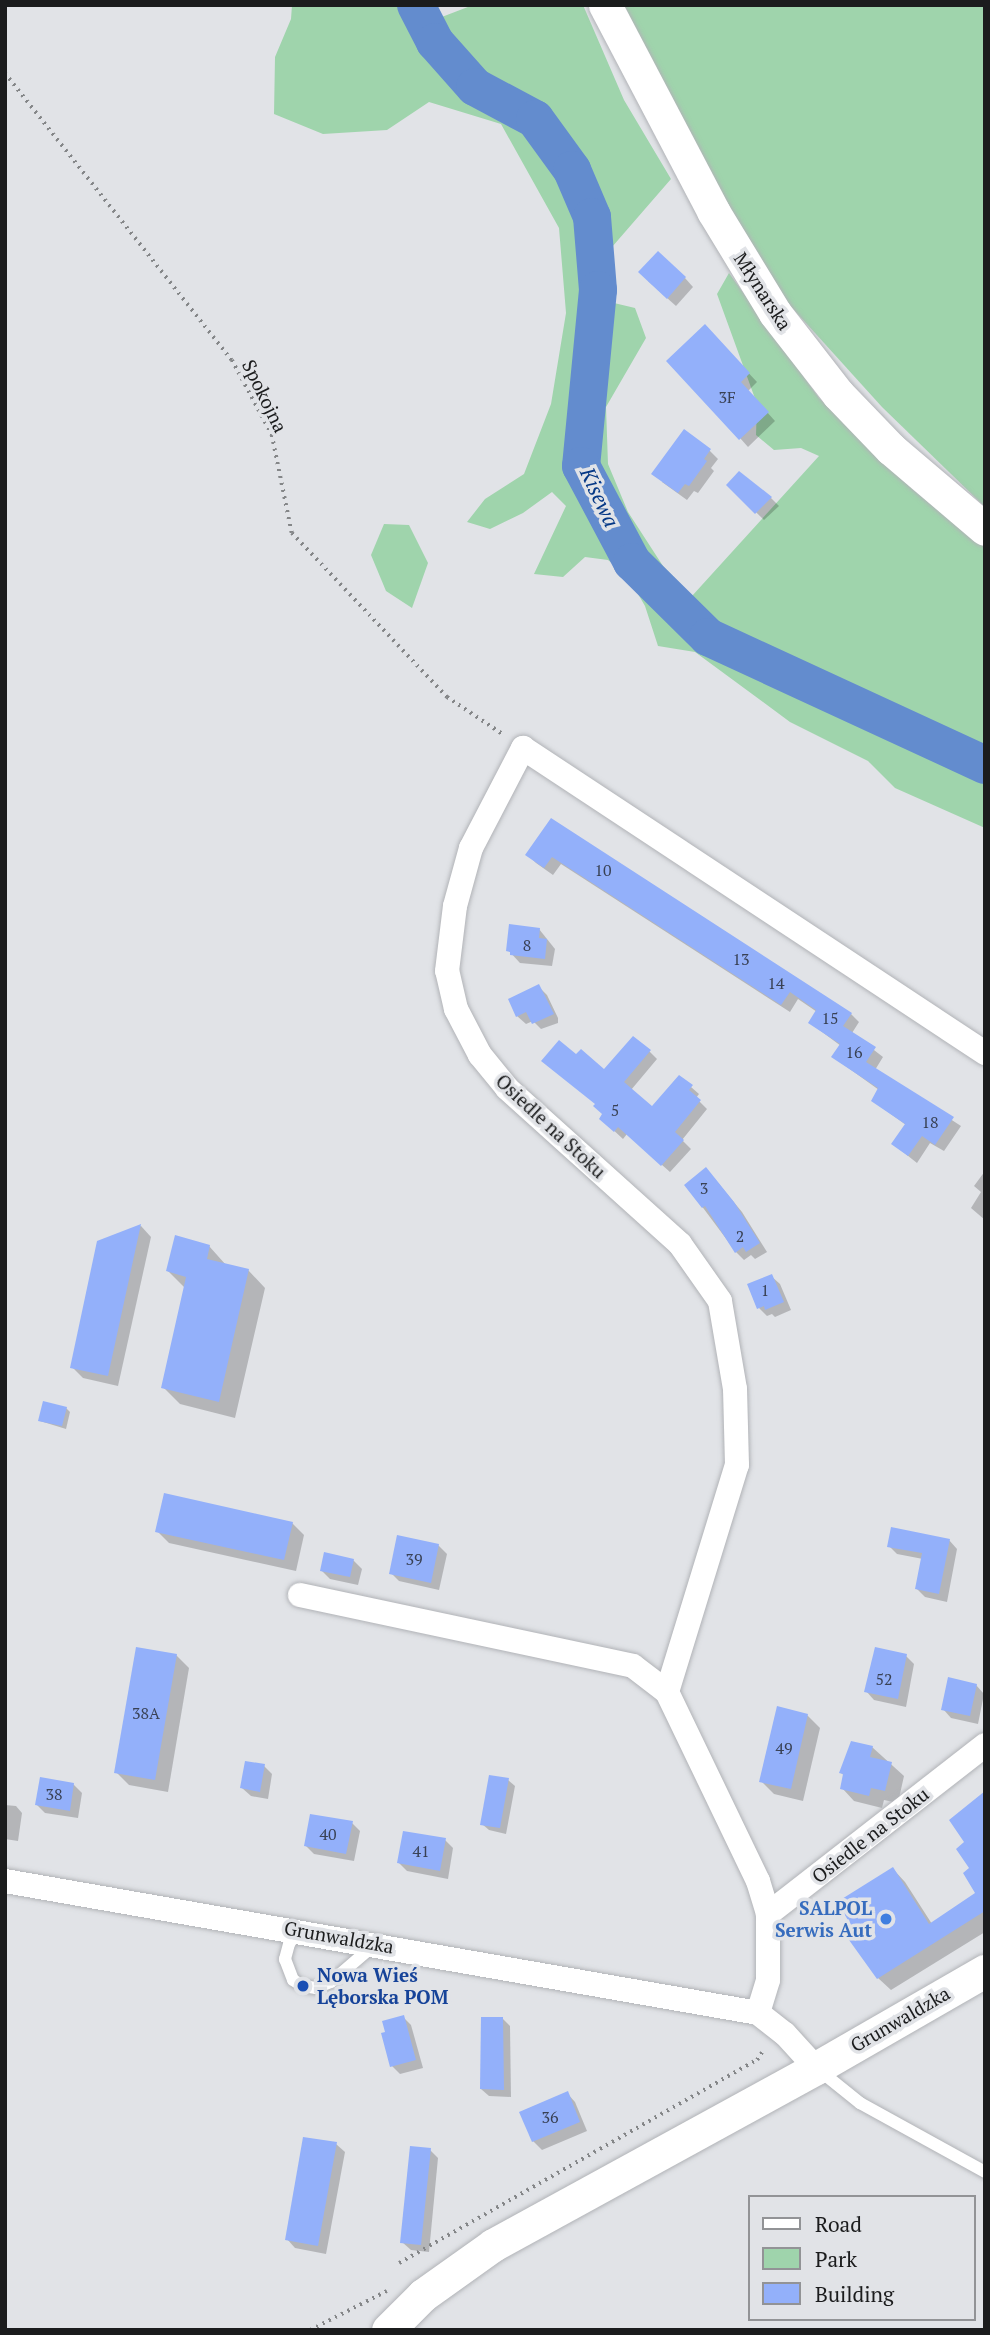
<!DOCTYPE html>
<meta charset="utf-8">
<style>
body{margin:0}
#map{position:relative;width:990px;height:2335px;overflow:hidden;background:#e1e3e7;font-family:"PT Serif",serif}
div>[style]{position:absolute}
.green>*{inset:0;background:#9fd4ac}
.shadow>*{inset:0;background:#0003}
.river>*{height:38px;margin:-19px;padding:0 19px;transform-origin:19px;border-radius:19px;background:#638cce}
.building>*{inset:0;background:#93b0fa}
.path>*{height:3.5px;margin-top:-1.75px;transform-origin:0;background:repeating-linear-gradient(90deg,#848688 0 2px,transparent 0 7px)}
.roads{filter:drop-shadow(0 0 2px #b1b3b7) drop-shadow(0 0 2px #b1b3b7)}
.lane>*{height:12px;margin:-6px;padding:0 6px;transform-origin:6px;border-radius:6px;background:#fff}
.street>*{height:24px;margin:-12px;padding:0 12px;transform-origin:12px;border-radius:12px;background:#fff}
.secondary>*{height:33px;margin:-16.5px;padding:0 16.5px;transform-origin:16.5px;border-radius:16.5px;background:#fff}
.dots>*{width:19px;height:19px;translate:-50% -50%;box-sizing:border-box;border:4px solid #e1e3e7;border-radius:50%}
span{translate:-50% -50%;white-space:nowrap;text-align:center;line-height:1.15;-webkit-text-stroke:7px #e1e3e7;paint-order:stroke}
.number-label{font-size:16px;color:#394154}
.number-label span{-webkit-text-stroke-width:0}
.street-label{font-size:19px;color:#1b1c1d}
.shop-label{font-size:19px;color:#366cbe;font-weight:700}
.right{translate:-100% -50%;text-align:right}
.transit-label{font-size:19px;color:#164399;font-weight:700}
.left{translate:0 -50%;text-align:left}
.water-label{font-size:21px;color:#053886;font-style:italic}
.frame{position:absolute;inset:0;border:7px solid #1b1c1d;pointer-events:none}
.legend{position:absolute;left:748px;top:2195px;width:228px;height:126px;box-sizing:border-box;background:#e1e3e7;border:2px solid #929396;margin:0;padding:9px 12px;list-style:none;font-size:21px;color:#1b1c1d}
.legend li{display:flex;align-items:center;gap:14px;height:35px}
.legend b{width:35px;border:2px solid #929396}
</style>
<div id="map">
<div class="green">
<div style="clip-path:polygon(292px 5px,427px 5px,434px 20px,473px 5px,583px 5px,624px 100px,671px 179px,612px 247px,614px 303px,635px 308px,646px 338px,606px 407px,608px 464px,628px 512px,663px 566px,692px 596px,819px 456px,801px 448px,774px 450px,756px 435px,757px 404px,717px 294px,729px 273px,819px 398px,912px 489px,985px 548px,985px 828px,895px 788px,868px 761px,790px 722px,695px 652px,658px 646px,645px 606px,627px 575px,608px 560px,585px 557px,563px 577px,534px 574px,566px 506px,552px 492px,523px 513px,490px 529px,467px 522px,485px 499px,524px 474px,551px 404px,566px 313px,559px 228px,501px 124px,429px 102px,387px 130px,323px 134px,274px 114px,275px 57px,291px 19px)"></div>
<div style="clip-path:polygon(620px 5px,985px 5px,985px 507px,882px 407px,776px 290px,709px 183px)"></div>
<div style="clip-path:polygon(384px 524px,409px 525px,428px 563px,412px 608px,386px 591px,371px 555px)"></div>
</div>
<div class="shadow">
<div style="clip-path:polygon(685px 278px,693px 287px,676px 306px,648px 281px)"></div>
<div style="clip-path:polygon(713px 335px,757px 382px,748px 391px,775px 421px,748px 447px,740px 438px)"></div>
<div style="clip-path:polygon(709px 450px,718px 459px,711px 468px,714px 471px,698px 493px,694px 491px,687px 500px,662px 482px)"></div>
<div style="clip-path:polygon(728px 485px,771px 498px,779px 506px,764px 520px)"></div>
<div style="clip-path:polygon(551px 820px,851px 1014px,859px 1022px,852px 1033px,883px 1057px,875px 1070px,961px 1126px,944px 1151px,930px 1143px,917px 1163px,893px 1144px,906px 1125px,873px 1101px,879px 1090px,833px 1057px,841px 1046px,810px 1023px,817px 1012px,798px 999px,790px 1012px,561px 864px,553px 875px,536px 863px,528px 855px)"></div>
<div style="clip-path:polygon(539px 929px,555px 949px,552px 966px,520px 963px,508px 950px)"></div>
<div style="clip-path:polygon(538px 986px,547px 995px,558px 1018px,558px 1023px,541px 1029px,533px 1021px,526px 1024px,517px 1016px)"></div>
<div style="clip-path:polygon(649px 1051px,657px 1059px,631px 1090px,652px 1109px,691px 1087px,699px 1094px,696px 1098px,707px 1109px,682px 1140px,691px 1149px,670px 1172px,627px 1134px,623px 1139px,609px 1126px,576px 1057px,604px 1071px)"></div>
<div style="clip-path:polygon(985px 1171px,985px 1220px,971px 1208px,981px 1192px,974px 1186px)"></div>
<div style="clip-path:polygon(714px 1178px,742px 1212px,767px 1252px,755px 1259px,751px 1255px,744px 1260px,736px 1252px,686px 1185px)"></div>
<div style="clip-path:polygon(141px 1226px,151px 1237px,118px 1386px,83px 1378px,72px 1367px,98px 1242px)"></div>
<div style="clip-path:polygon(209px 1246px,226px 1265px,248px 1270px,265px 1288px,235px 1418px,180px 1404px,163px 1387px,185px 1288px,168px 1271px)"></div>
<div style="clip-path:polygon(771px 1276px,780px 1284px,791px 1310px,775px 1317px,772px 1314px,767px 1316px,759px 1308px)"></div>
<div style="clip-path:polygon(66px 1408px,70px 1412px,66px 1429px,40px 1421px)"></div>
<div style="clip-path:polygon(292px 1523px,304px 1535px,296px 1571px,169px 1543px,157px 1531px)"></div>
<div style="clip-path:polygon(949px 1540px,957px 1549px,947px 1602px,925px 1597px,917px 1589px,923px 1559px,897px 1554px,889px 1546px)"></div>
<div style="clip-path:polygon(438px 1545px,447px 1554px,439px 1590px,399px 1581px,391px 1573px)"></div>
<div style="clip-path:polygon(353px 1560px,362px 1569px,358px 1585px,330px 1579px,322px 1571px)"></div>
<div style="clip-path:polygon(176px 1655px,189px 1668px,168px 1792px,129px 1785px,116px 1772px)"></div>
<div style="clip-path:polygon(906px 1656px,914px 1664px,906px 1707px,874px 1700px,866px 1691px)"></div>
<div style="clip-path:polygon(976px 1685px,984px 1694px,978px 1724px,951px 1718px,943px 1709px)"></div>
<div style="clip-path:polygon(807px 1715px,820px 1728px,803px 1801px,774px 1794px,761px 1781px)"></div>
<div style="clip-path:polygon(872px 1747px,904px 1776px,898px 1803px,884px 1800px,882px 1808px,854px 1801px,842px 1788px,845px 1776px,841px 1773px)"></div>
<div style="clip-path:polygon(264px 1766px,272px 1774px,268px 1799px,251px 1796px,242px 1788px)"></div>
<div style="clip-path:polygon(508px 1780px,515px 1786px,506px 1834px,489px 1830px,482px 1824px)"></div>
<div style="clip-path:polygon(73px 1784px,82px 1793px,78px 1818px,45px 1813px,37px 1805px)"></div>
<div style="clip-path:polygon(985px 1793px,985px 1932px,891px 1990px,878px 1978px,859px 1936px,893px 1869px,905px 1882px,932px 1924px,977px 1893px,967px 1842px)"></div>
<div style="clip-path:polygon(5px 1805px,16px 1806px,22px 1813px,18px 1841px,5px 1839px)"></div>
<div style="clip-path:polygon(352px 1823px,360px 1831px,354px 1861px,314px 1854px,306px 1846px)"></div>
<div style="clip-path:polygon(445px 1840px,453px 1848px,448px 1879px,407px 1871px,399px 1863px)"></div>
<div style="clip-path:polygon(403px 2017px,411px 2025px,423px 2068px,400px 2074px,392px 2066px)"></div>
<div style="clip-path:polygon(502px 2018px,510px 2026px,511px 2097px,489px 2096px,481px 2089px)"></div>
<div style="clip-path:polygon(567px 2093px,575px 2102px,587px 2131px,542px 2150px,533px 2141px,521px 2113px)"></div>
<div style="clip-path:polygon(336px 2144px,345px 2152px,326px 2254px,295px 2248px,287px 2239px)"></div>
<div style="clip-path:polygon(430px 2150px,438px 2158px,429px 2252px,411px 2250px,402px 2242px)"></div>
</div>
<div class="river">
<div style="left:416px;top:5px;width:42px;rotate:62.8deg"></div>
<div style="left:435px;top:42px;width:60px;rotate:48.4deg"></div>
<div style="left:475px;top:87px;width:68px;rotate:28.1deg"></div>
<div style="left:535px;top:119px;width:63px;rotate:54deg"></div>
<div style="left:572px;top:170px;width:51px;rotate:66.9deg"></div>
<div style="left:592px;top:217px;width:73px;rotate:85.3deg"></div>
<div style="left:598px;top:290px;width:177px;rotate:95.5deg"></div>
<div style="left:581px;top:466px;width:109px;rotate:62deg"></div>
<div style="left:632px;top:562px;width:107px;rotate:44.6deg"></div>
<div style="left:708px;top:637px;width:305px;rotate:24.8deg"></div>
</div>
<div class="building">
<div style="clip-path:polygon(658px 251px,686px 277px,667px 299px,638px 272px)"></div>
<div style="clip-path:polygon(705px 324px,750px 373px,741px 382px,769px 412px,739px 440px,666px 361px)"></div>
<div style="clip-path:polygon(684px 429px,711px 449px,704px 459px,707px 461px,689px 486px,685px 484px,678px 493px,651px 474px)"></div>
<div style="clip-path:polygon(739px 471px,772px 497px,755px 514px,726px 485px)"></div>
<div style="clip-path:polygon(551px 818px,852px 1013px,843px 1026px,876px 1047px,866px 1062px,954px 1117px,935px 1145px,922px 1136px,908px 1156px,891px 1144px,905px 1124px,871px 1101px,878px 1088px,831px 1057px,840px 1044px,808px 1023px,816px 1010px,790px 992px,781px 1005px,552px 857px,544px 868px,525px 855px)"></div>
<div style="clip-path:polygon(509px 924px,540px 928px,539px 938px,547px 939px,545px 959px,510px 955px,510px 952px,506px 951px)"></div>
<div style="clip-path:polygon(539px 984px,554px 1014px,532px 1024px,526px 1012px,516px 1017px,508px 999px)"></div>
<div style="clip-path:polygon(633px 1036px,651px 1050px,624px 1082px,652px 1106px,679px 1075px,693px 1085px,689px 1090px,701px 1100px,675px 1132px,684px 1140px,661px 1166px,618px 1127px,614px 1132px,599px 1119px,602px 1114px,593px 1106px,595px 1104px,541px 1061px,559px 1040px,576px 1054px,581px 1049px,604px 1069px)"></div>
<div style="clip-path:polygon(706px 1167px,734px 1202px,760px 1243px,746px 1252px,743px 1247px,735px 1253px,705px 1206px,702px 1208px,684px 1185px)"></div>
<div style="clip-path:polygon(141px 1224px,108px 1376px,70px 1368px,97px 1241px)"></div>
<div style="clip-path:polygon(175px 1235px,210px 1245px,207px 1259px,249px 1269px,219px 1402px,161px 1388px,186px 1277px,166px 1271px)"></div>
<div style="clip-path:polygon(772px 1274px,784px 1302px,765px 1310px,764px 1306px,757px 1309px,747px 1284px)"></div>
<div style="clip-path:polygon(43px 1401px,67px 1407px,62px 1426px,38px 1421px)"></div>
<div style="clip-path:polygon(164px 1493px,293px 1522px,284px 1560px,155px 1532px)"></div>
<div style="clip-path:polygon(891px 1527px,950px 1539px,939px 1594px,915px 1589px,922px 1553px,887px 1547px)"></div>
<div style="clip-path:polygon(397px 1535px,439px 1544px,431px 1583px,389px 1574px)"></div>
<div style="clip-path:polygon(324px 1552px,354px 1559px,350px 1577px,320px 1571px)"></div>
<div style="clip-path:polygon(136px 1647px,177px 1654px,155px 1780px,114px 1773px)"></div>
<div style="clip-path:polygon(875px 1647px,907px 1654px,898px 1699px,864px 1692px)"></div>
<div style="clip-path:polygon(948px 1677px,977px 1684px,970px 1716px,941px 1710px)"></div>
<div style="clip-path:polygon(777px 1706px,808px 1714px,791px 1789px,759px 1782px)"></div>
<div style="clip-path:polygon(851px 1741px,873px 1746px,870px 1757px,892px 1762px,885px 1791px,871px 1788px,869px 1796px,840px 1789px,843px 1774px,839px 1773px)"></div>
<div style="clip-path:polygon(245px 1761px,265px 1764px,260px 1792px,240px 1788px)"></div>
<div style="clip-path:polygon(489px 1775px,509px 1778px,500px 1828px,480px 1825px)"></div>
<div style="clip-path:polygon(40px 1777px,74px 1783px,70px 1811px,35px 1805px)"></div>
<div style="clip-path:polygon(985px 1791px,985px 1911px,877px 1979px,849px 1940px,857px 1935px,837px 1902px,893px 1867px,929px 1924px,975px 1893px,963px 1873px,969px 1868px,956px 1849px,964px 1842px,949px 1820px)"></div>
<div style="clip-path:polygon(310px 1814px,353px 1821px,346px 1854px,304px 1846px)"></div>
<div style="clip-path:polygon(403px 1831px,446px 1838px,440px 1871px,397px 1863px)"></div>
<div style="clip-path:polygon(404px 2015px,416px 2060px,390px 2067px,381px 2033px,385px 2032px,382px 2021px)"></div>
<div style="clip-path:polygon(481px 2017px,503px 2017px,504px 2090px,480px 2089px)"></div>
<div style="clip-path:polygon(568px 2091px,580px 2122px,532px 2142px,519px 2112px)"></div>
<div style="clip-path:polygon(303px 2137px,337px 2142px,318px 2246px,285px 2240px)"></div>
<div style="clip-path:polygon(410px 2146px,431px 2148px,421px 2245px,400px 2243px)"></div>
</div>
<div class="path">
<div style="left:5px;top:73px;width:366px;rotate:51.7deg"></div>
<div style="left:232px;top:360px;width:85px;rotate:61.9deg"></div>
<div style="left:272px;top:435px;width:100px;rotate:78.5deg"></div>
<div style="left:292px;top:533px;width:226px;rotate:46.6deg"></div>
<div style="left:447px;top:697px;width:69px;rotate:33.7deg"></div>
<div style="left:399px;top:2263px;width:412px;rotate:-29.6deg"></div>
<div style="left:757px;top:2060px;width:9px;rotate:-58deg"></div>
<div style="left:310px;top:2330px;width:86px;rotate:-26.9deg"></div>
</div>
<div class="roads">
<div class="lane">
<div style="left:299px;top:1930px;width:17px;rotate:126deg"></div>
<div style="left:289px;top:1944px;width:16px;rotate:105deg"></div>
<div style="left:285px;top:1959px;width:22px;rotate:69deg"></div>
<div style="left:293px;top:1980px;width:12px;rotate:31deg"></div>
<div style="left:303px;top:1986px;width:13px;rotate:9deg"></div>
<div style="left:316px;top:1988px;width:16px;rotate:-22deg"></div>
<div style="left:331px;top:1982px;width:57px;rotate:-40.7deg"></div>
<div style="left:819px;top:2070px;width:53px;rotate:38.8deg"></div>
<div style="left:860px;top:2103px;width:143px;rotate:28.9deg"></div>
</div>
<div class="street">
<div style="left:300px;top:1595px;width:340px;rotate:12deg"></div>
<div style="left:633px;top:1666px;width:43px;rotate:37.4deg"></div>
<div style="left:667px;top:1692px;width:210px;rotate:64.3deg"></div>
<div style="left:758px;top:1881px;width:34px;rotate:73deg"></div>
<div style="left:667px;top:1692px;width:238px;rotate:-72.9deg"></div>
<div style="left:737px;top:1465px;width:76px;rotate:-91.5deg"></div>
<div style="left:735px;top:1389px;width:89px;rotate:-99.7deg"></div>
<div style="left:720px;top:1301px;width:70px;rotate:-125.1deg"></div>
<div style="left:680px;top:1244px;width:233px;rotate:-138deg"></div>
<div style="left:507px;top:1088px;width:43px;rotate:-129.3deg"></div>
<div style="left:480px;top:1055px;width:52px;rotate:-117.6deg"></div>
<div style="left:456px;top:1009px;width:39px;rotate:-103deg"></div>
<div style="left:447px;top:971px;width:65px;rotate:-83deg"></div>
<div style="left:455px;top:906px;width:60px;rotate:-74.6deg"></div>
<div style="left:471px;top:848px;width:113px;rotate:-62.5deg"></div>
<div style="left:523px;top:748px;width:554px;rotate:33.43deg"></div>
<div style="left:5px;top:1881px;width:764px;rotate:9.94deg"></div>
<div style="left:758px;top:2013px;width:34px;rotate:38deg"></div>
<div style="left:785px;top:2034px;width:46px;rotate:47.6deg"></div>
<div style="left:758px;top:2013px;width:34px;rotate:-73deg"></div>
<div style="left:768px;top:1980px;width:66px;rotate:-90deg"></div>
<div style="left:768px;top:1914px;width:275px;rotate:-37.9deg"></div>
</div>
<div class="secondary">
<div style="left:605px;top:5px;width:233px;rotate:62.3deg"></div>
<div style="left:713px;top:211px;width:119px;rotate:58.7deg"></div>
<div style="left:775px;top:313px;width:103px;rotate:52.1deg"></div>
<div style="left:838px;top:394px;width:76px;rotate:46.1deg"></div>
<div style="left:891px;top:449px;width:123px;rotate:40.4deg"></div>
<div style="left:388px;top:2330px;width:49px;rotate:-45deg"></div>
<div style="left:423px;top:2295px;width:86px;rotate:-35.5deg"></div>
<div style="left:493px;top:2245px;width:368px;rotate:-28.7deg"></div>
<div style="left:816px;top:2068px;width:195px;rotate:-29.9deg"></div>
</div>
</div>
<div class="dots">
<div style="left:886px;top:1919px;background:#3f7fe0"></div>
<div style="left:303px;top:1986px;background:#1a4fb4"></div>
</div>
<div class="number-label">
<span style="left:727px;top:397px">3F</span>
<span style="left:603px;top:870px">10</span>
<span style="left:527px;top:945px">8</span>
<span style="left:741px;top:959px">13</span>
<span style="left:776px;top:983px">14</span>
<span style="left:830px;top:1018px">15</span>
<span style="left:854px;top:1052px">16</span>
<span style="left:615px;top:1110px">5</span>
<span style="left:930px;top:1122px">18</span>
<span style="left:704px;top:1188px">3</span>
<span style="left:740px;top:1236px">2</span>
<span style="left:765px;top:1290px">1</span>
<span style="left:414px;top:1559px">39</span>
<span style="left:884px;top:1679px">52</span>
<span style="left:146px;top:1713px">38A</span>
<span style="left:784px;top:1748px">49</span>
<span style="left:54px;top:1794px">38</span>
<span style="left:328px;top:1834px">40</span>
<span style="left:421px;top:1851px">41</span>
<span style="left:550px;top:2117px">36</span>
</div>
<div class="street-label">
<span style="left:763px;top:291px;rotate:57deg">Młynarska</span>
<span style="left:265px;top:396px;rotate:64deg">Spokojna</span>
<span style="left:551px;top:1126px;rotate:43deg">Osiedle na Stoku</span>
<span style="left:870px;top:1835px;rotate:-38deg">Osiedle na Stoku</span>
<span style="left:339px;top:1937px;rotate:10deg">Grunwaldzka</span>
<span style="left:900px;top:2019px;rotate:-30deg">Grunwaldzka</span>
</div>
<div class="shop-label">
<span class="right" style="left:872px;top:1919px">SALPOL<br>Serwis Aut</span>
</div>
<div class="transit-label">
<span class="left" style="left:317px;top:1986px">Nowa Wieś<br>Lęborska POM</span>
</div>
<div class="water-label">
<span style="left:600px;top:497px;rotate:65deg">Kisewa</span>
</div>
<div class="frame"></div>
<ul class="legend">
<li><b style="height:9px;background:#fff"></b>Road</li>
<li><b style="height:19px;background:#9fd4ac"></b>Park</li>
<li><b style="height:19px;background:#93b0fa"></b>Building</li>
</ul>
</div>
